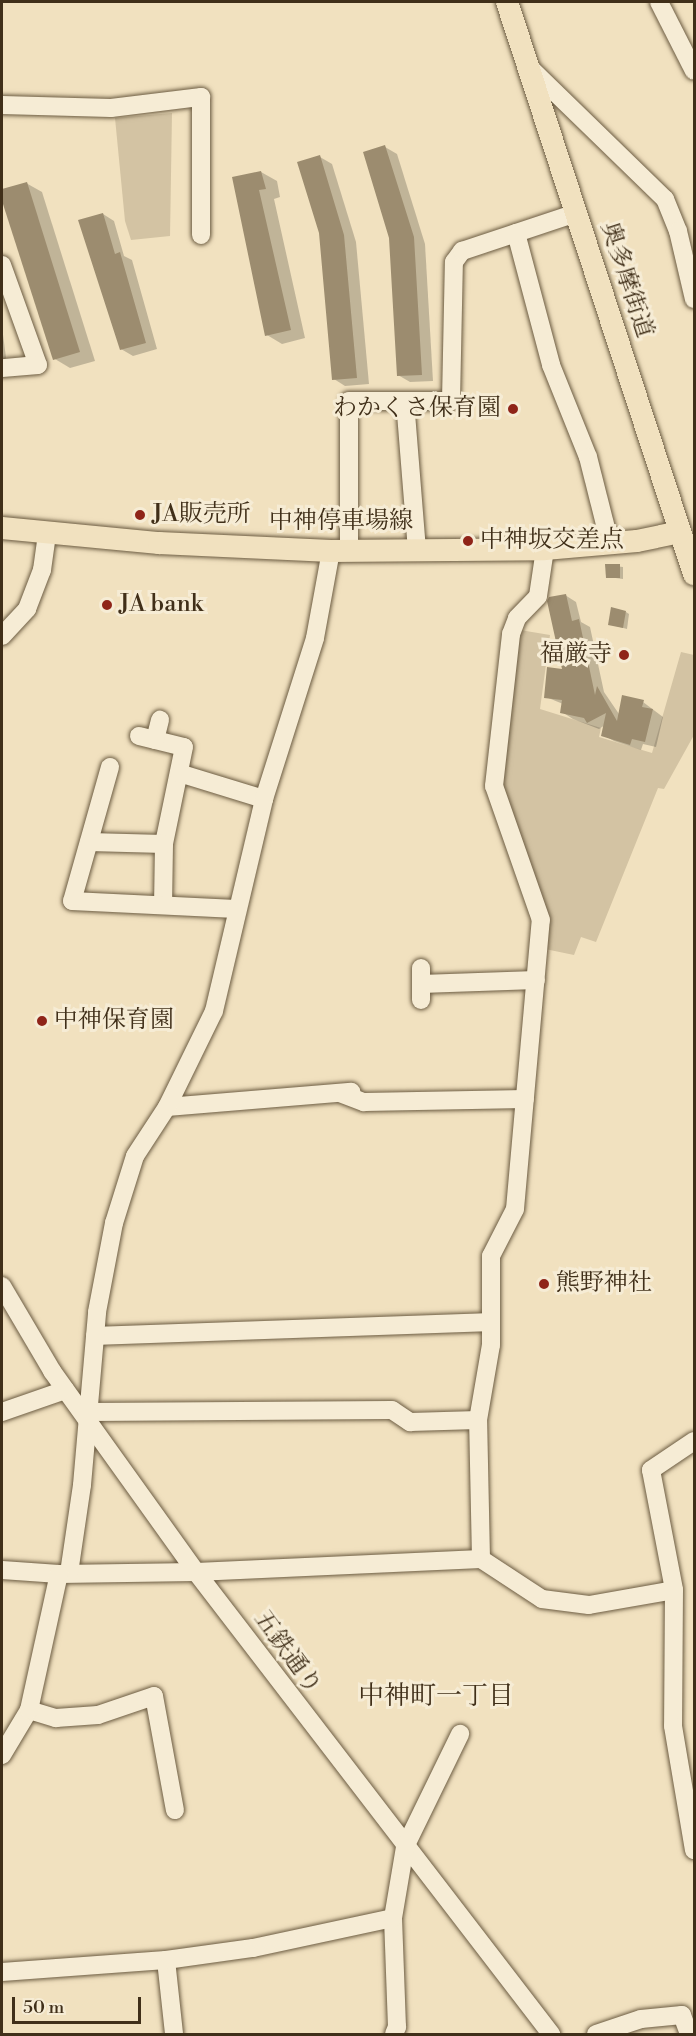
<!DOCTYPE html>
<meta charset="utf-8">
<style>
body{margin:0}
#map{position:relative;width:696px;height:2036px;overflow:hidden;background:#f1e1bf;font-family:"Libre Bodoni","Noto Serif JP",serif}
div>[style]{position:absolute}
.green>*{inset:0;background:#d3c3a3}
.shadow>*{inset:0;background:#0003}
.building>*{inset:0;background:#9c8c6f}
.roads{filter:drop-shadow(0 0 2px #6c5c42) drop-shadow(0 0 2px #6c5c42)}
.minor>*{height:18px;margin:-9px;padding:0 9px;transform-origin:9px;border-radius:9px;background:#f6ecd5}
.major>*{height:22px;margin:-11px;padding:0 11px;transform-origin:11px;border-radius:11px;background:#f1e1bf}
.dots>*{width:16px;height:16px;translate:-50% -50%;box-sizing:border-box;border:3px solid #f6ecd5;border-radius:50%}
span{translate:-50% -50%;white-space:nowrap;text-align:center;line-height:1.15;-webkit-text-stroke:6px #f6ecd5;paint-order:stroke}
.street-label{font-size:24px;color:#402f19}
.poi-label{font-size:24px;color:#402f19}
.right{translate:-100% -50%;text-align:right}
.left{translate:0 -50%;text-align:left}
.neighbourhood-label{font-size:26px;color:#402f19}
.frame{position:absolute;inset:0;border:3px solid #402f19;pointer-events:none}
.scale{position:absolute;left:12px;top:1997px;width:129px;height:27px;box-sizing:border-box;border:3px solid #402f19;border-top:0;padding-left:8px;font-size:18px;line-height:21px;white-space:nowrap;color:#402f19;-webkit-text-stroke:4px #f6ecd5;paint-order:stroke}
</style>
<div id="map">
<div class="green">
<div style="clip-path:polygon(172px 113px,170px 236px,131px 240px,125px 221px,115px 118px)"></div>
<div style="clip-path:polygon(520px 630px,550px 635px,540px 709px,601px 728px,599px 737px,652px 753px,681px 652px,694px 655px,694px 735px,664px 789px,658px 788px,596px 942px,581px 937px,574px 955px,545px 949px,500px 783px)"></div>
</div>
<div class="shadow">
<div style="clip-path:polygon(385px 147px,397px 154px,425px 244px,433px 381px,410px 382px,398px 375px)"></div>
<div style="clip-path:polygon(320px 157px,332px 164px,356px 242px,369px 384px,345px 386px,334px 379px)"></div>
<div style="clip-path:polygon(261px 172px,277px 181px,280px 197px,274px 199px,305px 338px,282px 344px,267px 335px,234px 178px)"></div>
<div style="clip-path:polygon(26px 183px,42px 192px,95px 361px,70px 368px,55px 359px,2px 196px,2px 191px)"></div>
<div style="clip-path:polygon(103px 214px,114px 221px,124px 256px,132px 260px,157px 349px,133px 356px,121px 349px)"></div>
<div style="clip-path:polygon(2px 327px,7px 365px,2px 366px)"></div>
<div style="clip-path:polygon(607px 565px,623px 567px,623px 579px,608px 577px)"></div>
<div style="clip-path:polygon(565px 595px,576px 602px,581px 622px,590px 627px,604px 692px,619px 714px,643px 702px,663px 717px,656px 747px,643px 744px,641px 750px,614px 741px,603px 735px,605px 725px,599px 729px,573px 719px,562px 712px,563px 704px,546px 697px,564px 671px)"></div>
<div style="clip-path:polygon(626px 612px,629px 614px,627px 629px,609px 624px)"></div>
</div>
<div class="building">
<div style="clip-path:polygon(385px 145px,414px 237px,422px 375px,397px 376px,389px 238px,363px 152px)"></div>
<div style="clip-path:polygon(320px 155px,344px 235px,357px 378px,332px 380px,319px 233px,297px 162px)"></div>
<div style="clip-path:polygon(261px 171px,266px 189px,259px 190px,291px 330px,265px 336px,232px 177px)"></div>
<div style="clip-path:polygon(27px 182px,80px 352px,53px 360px,2px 201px,2px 189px)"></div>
<div style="clip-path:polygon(103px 213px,115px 254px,120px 252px,146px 343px,120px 350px,78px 220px)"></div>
<div style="clip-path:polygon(605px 564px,620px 564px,620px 578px,606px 578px)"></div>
<div style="clip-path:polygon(566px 594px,572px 621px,579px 619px,595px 695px,597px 686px,617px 721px,622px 695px,644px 700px,642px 707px,653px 709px,645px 742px,632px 739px,630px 745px,601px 736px,606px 713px,587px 723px,584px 718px,560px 713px,562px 700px,544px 698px,547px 667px,562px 669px,547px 601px,549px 597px)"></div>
<div style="clip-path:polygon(611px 607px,626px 611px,623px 628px,608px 625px)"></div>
</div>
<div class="roads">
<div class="minor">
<div style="left:659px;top:2px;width:77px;rotate:63.1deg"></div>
<div style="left:528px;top:66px;width:191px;rotate:44.2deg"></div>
<div style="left:665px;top:199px;width:35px;rotate:68deg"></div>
<div style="left:678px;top:231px;width:70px;rotate:76.8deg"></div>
<div style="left:2px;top:105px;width:109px;rotate:1.6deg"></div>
<div style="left:111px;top:108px;width:91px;rotate:-7deg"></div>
<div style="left:201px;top:97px;width:138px;rotate:90deg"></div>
<div style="left:516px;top:233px;width:137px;rotate:75.1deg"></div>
<div style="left:551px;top:365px;width:99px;rotate:68.1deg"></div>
<div style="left:588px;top:457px;width:90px;rotate:75.8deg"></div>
<div style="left:2px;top:265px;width:106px;rotate:70.2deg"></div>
<div style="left:38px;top:365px;width:36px;rotate:175deg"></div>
<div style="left:405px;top:401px;width:149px;rotate:85.4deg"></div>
<div style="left:349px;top:550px;width:149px;rotate:-90deg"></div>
<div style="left:349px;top:401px;width:102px"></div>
<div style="left:451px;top:401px;width:139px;rotate:-88.8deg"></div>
<div style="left:454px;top:262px;width:14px;rotate:-54deg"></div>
<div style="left:462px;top:251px;width:120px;rotate:-18.4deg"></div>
<div style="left:2px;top:636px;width:37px;rotate:-47deg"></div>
<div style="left:27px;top:609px;width:42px;rotate:-69deg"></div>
<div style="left:42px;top:570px;width:37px;rotate:-82deg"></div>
<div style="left:139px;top:736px;width:46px;rotate:13.7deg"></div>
<div style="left:184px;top:747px;width:99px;rotate:101.7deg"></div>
<div style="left:164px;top:844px;width:61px;rotate:90.9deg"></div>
<div style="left:155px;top:740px;width:21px;rotate:-76deg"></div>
<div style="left:110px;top:767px;width:139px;rotate:105.8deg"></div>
<div style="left:72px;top:901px;width:164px;rotate:2.8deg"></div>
<div style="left:179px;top:773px;width:89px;rotate:17deg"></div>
<div style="left:89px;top:842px;width:75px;rotate:1.5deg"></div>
<div style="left:421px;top:984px;width:115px;rotate:-2deg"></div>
<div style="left:421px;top:1000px;width:32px;rotate:-90deg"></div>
<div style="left:340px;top:1093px;width:26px;rotate:21deg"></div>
<div style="left:364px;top:1102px;width:161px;rotate:-1.1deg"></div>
<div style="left:167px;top:1107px;width:185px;rotate:-4.7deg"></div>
<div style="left:2px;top:1286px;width:99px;rotate:59.5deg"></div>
<div style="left:52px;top:1371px;width:247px;rotate:54.4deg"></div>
<div style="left:196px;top:1572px;width:583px;rotate:52.46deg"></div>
<div style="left:95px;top:1336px;width:396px;rotate:-2deg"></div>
<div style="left:2px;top:1412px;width:67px;rotate:-19.2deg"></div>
<div style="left:88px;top:1412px;width:304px;rotate:-0.4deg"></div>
<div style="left:392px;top:1410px;width:22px;rotate:34deg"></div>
<div style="left:410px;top:1422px;width:68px;rotate:-1.7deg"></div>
<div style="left:694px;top:1441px;width:52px;rotate:146deg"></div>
<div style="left:651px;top:1470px;width:122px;rotate:79.1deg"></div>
<div style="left:674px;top:1590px;width:136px;rotate:90.4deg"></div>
<div style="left:673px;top:1726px;width:126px;rotate:80.4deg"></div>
<div style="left:481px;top:1559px;width:139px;rotate:-91.2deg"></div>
<div style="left:478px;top:1420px;width:76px;rotate:-80.2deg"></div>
<div style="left:491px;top:1345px;width:89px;rotate:-90deg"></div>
<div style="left:491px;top:1256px;width:53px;rotate:-62.9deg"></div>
<div style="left:515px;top:1209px;width:290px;rotate:-84.9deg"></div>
<div style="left:541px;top:920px;width:142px;rotate:-109.3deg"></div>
<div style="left:494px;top:786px;width:153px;rotate:-83.6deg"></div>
<div style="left:511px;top:634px;width:17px;rotate:-69deg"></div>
<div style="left:517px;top:618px;width:30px;rotate:-46deg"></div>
<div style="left:538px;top:596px;width:48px;rotate:-81.5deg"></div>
<div style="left:2px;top:1570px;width:57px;rotate:4deg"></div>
<div style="left:59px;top:1574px;width:137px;rotate:-0.8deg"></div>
<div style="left:196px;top:1572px;width:285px;rotate:-2.6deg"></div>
<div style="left:481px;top:1559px;width:73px;rotate:33.3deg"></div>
<div style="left:542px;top:1599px;width:47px;rotate:7.3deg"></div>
<div style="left:589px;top:1605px;width:86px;rotate:-10deg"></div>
<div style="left:69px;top:1573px;width:89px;rotate:-81.6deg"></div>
<div style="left:82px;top:1485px;width:174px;rotate:-85deg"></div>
<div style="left:97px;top:1312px;width:91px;rotate:-79.2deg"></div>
<div style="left:114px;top:1223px;width:70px;rotate:-72.6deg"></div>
<div style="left:135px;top:1156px;width:59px;rotate:-56.9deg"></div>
<div style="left:167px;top:1107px;width:107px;rotate:-63.9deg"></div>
<div style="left:214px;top:1011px;width:218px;rotate:-76.7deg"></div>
<div style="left:264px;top:799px;width:169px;rotate:-72.4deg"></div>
<div style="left:315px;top:638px;width:88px;rotate:-79.6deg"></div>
<div style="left:29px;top:1710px;width:28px;rotate:17deg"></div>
<div style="left:56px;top:1718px;width:42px;rotate:-4.1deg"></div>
<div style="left:98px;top:1715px;width:59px;rotate:-18.7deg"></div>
<div style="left:154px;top:1696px;width:116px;rotate:79.6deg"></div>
<div style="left:2px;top:1755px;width:52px;rotate:-59deg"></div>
<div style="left:29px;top:1710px;width:139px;rotate:-77.6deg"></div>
<div style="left:166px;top:1960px;width:74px;rotate:83.8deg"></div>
<div style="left:2px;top:1972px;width:164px;rotate:-4.2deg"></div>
<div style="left:166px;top:1960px;width:88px;rotate:-7.9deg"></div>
<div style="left:253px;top:1948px;width:143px;rotate:-12.1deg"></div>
<div style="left:394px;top:2034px;width:8px;rotate:-67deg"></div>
<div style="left:397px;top:2027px;width:109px;rotate:-92.1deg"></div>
<div style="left:393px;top:1918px;width:72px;rotate:-80.4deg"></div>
<div style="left:405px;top:1847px;width:126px;rotate:-64deg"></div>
<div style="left:596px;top:2034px;width:47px;rotate:-18.4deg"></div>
<div style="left:641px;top:2019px;width:41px;rotate:-5.6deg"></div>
<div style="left:682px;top:2015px;width:20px;rotate:70deg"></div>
</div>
<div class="major">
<div style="left:507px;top:2px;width:602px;rotate:71.9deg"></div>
<div style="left:2px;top:528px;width:158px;rotate:5.5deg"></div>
<div style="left:159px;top:543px;width:172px;rotate:2.7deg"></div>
<div style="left:331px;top:551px;width:214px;rotate:-0.5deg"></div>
<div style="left:545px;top:549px;width:92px;rotate:-5deg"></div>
<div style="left:637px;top:541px;width:44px;rotate:-11.8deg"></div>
</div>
</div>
<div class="dots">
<div style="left:513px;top:409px;background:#8f2418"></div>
<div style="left:140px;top:515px;background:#8f2418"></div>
<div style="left:468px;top:541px;background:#8f2418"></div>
<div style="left:107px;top:605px;background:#8f2418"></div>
<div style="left:624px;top:655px;background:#8f2418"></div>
<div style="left:42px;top:1021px;background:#8f2418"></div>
<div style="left:544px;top:1284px;background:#8f2418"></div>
</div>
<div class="street-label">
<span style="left:626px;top:280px;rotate:72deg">奥多摩街道</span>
<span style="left:341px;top:522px">中神停車場線</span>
<span style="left:287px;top:1653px;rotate:54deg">五鉄通り</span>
</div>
<div class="poi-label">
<span class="right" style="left:501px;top:409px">わかくさ保育園</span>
<span class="left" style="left:152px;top:515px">JA販売所</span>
<span class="left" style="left:480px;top:541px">中神坂交差点</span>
<span class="left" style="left:119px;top:605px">JA bank</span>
<span class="right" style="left:612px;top:655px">福厳寺</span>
<span class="left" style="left:54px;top:1021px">中神保育園</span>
<span class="left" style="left:556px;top:1284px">熊野神社</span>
</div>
<div class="neighbourhood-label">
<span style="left:436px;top:1697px">中神町一丁目</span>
</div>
<div class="frame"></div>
<div class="scale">50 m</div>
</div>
